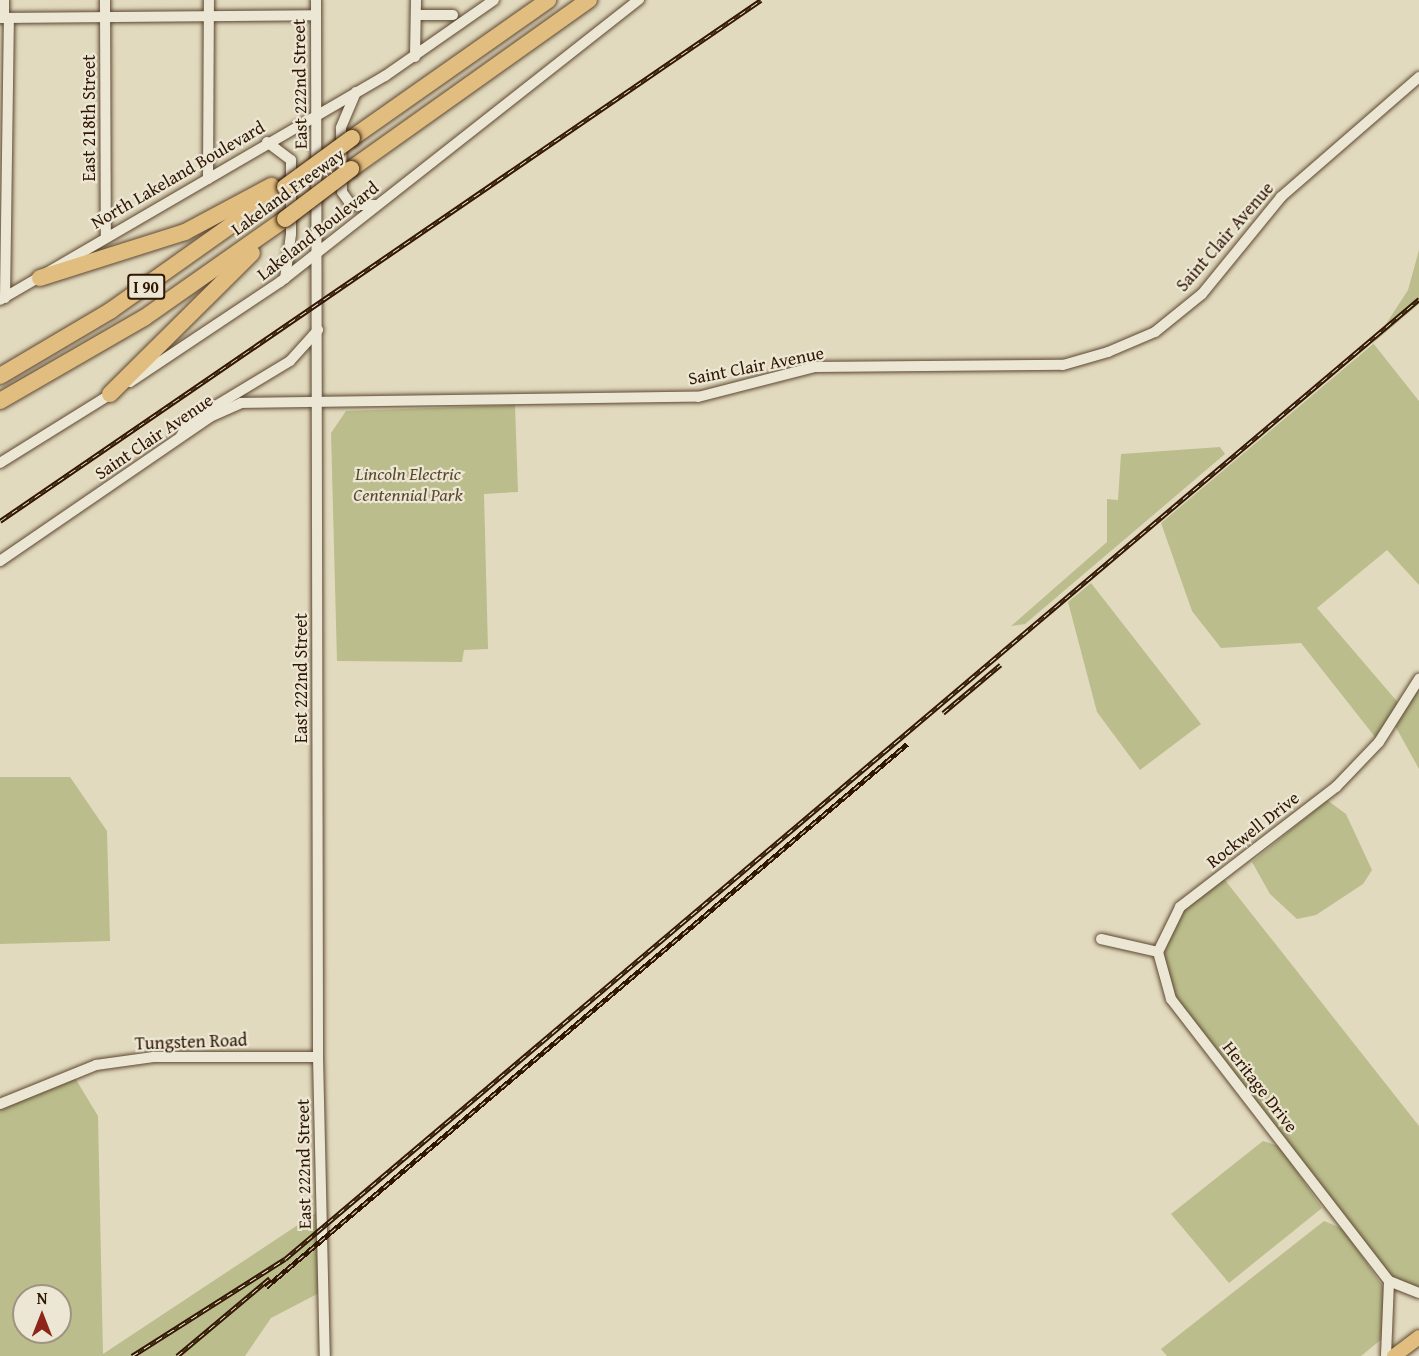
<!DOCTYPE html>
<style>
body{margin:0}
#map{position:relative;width:1419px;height:1356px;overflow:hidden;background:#e2dabe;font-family:"Gentium Book Plus",serif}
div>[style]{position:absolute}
.green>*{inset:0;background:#bbbd8c}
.roads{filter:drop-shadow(0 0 2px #5d4731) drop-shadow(0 0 2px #5d4731)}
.minor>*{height:10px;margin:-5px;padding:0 5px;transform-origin:5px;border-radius:5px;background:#ece7d5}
.major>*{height:14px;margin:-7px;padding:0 7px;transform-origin:7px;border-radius:7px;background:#e1bd7f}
.highway>*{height:16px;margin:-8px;padding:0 8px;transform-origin:8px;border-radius:8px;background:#e1bd7f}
.rail>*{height:4.5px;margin-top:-2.25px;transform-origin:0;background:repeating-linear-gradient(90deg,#ece7d5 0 7px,#311602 0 14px);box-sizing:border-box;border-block:2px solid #311602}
.bridges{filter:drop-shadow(0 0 2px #311602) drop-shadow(0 0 2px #311602)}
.highway-bridge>*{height:16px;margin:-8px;padding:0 8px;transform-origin:8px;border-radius:8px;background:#e1bd7f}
span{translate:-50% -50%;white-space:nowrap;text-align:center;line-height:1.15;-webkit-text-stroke:4.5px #ece7d5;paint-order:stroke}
.shield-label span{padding:2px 4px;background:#ece7d5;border:2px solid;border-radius:4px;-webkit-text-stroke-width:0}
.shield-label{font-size:16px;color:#311602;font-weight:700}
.street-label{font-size:18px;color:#311602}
.park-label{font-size:18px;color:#5a482b;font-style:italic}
.north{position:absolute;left:12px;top:1284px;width:60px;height:60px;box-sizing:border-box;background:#ece7d5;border:2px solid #a19381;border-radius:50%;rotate:0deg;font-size:16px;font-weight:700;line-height:24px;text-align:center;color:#311602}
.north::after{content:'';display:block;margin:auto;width:21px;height:27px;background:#8f2418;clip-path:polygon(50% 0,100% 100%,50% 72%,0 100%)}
</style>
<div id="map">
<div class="green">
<div style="clip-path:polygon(1419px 250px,1419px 304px,1373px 343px,1419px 401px,1419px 585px,1387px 550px,1317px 608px,1401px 706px,1419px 679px,1419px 769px,1393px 722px,1379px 742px,1301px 643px,1221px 648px,1192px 611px,1161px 523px,1373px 344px,1408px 290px)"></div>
<div style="clip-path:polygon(515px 405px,518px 492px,484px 494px,488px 649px,464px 650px,462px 662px,337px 661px,331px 433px,346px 411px)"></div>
<div style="clip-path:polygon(1220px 447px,1225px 454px,1025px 624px,1011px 626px,1107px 542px,1107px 499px,1118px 500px,1121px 454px)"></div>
<div style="clip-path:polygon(1091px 583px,1201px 724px,1140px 770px,1097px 712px,1068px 602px)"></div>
<div style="clip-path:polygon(0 777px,70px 777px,107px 831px,110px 941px,0 944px)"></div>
<div style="clip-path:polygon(1327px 800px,1346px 814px,1372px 870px,1363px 884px,1316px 915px,1297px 919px,1270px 894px,1252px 862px)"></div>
<div style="clip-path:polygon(1221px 875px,1419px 1126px,1419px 1293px,1389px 1281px,1171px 999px,1158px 952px,1180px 907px)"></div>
<div style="clip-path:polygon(evenodd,72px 1073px,98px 1116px,103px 1354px,322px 1209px,323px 1291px,271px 1318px,245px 1356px,0 1356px,0 1104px,72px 1073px,24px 1296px,60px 1296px,60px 1332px,24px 1332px,24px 1296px)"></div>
<div style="clip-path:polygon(1263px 1141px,1279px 1146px,1322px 1208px,1229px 1283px,1171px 1214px)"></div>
<div style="clip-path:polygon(1324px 1221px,1343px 1229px,1386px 1291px,1383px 1338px,1361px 1356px,1167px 1356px,1161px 1349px)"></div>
</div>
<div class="roads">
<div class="minor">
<div style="left:4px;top:0;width:18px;rotate:90deg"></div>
<div style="left:105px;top:0;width:236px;rotate:89.8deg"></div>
<div style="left:316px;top:0;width:1057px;rotate:89.89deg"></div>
<div style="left:318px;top:1057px;width:299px;rotate:88.7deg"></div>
<div style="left:416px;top:15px;width:37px"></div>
<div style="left:0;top:18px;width:316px;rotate:-0.5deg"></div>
<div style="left:415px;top:57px;width:57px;rotate:-89deg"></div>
<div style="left:356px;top:92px;width:39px;rotate:113deg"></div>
<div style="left:341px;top:128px;width:64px;rotate:89.1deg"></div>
<div style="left:342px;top:192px;width:16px;rotate:55deg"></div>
<div style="left:351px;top:205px;width:26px"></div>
<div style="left:267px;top:142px;width:30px;rotate:37deg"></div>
<div style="left:291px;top:160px;width:74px;rotate:90deg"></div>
<div style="left:291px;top:234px;width:45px;rotate:97.6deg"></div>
<div style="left:208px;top:179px;width:179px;rotate:-89.7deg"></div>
<div style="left:5px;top:298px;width:280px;rotate:-89.2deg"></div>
<div style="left:0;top:300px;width:445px;rotate:-30.2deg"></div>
<div style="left:385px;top:76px;width:133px;rotate:-34.9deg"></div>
<div style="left:130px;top:382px;width:180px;rotate:-33.7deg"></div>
<div style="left:280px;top:282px;width:457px;rotate:-38.2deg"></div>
<div style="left:181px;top:436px;width:16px;rotate:-60deg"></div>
<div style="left:189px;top:422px;width:118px;rotate:-31.1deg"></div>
<div style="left:290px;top:361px;width:42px;rotate:-47.9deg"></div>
<div style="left:0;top:463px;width:134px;rotate:-31.9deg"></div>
<div style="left:0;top:561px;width:255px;rotate:-34.4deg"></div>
<div style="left:210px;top:417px;width:34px;rotate:-24deg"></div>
<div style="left:241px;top:403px;width:457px;rotate:-0.8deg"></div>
<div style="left:698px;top:397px;width:121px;rotate:-14.4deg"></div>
<div style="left:815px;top:367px;width:248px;rotate:-0.5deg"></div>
<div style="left:1063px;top:365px;width:47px;rotate:-16.1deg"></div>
<div style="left:1108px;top:352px;width:51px;rotate:-23.1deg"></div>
<div style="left:1155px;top:332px;width:60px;rotate:-39deg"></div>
<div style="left:1202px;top:294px;width:125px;rotate:-50.8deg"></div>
<div style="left:1281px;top:197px;width:183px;rotate:-41deg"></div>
<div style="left:1101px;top:939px;width:58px;rotate:12.8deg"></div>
<div style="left:1158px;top:952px;width:49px;rotate:74.5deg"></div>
<div style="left:1171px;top:999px;width:356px;rotate:52.3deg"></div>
<div style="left:1389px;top:1281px;width:75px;rotate:92.3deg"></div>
<div style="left:1158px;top:952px;width:50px;rotate:-63.9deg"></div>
<div style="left:1180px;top:907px;width:197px;rotate:-37.6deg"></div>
<div style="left:1336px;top:787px;width:62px;rotate:-46.3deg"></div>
<div style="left:1379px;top:742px;width:75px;rotate:-57.6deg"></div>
<div style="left:0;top:1104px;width:104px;rotate:-22.1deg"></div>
<div style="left:96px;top:1065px;width:58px;rotate:-8deg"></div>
<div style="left:153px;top:1057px;width:165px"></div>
<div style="left:1389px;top:1281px;width:32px;rotate:22deg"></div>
</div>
<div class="major">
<div style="left:1394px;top:1356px;width:31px;rotate:-37deg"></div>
</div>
<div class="highway">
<div style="left:352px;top:138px;width:240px;rotate:-35.1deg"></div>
<div style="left:351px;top:169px;width:292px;rotate:-35.4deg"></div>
<div style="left:40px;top:278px;width:152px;rotate:-17.6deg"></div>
<div style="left:185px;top:232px;width:98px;rotate:-28.1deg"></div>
<div style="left:0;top:376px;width:128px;rotate:-30.6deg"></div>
<div style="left:110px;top:311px;width:214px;rotate:-35.3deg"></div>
<div style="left:110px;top:394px;width:200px;rotate:-44.8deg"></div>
<div style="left:0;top:401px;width:166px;rotate:-30deg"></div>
<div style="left:144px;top:318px;width:172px;rotate:-35.1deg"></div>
</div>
</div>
<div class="rail">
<div style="left:0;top:521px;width:922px;rotate:-34.4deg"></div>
<div style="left:943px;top:713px;width:75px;rotate:-40.1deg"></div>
<div style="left:266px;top:1287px;width:840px;rotate:-40.27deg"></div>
<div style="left:132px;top:1356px;width:181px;rotate:-32.4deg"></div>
<div style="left:285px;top:1259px;width:1486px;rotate:-40.25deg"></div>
<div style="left:177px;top:1356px;width:121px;rotate:-40deg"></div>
</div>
<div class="bridges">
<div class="highway-bridge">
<div style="left:285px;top:187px;width:83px;rotate:-36.2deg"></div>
<div style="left:285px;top:219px;width:83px;rotate:-37.1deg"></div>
</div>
</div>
<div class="shield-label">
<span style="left:146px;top:287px">I 90</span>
</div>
<div class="street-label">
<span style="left:300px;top:84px;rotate:-91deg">East 222nd Street</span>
<span style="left:89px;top:118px;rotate:-90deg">East 218th Street</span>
<span style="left:178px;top:175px;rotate:-30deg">North Lakeland Boulevard</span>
<span style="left:288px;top:192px;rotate:-36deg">Lakeland Freeway</span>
<span style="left:318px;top:231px;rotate:-38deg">Lakeland Boulevard</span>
<span style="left:1225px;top:237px;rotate:-49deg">Saint Clair Avenue</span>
<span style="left:756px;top:366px;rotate:-11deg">Saint Clair Avenue</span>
<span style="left:154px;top:437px;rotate:-34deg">Saint Clair Avenue</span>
<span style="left:301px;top:678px;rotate:-90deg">East 222nd Street</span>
<span style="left:1253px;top:830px;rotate:-38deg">Rockwell Drive</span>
<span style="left:191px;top:1042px;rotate:-2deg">Tungsten Road</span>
<span style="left:1260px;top:1087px;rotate:52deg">Heritage Drive</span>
<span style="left:304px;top:1164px;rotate:-91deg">East 222nd Street</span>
</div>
<div class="park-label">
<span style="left:408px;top:485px">Lincoln Electric<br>Centennial Park</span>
</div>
<div class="north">N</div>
</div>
